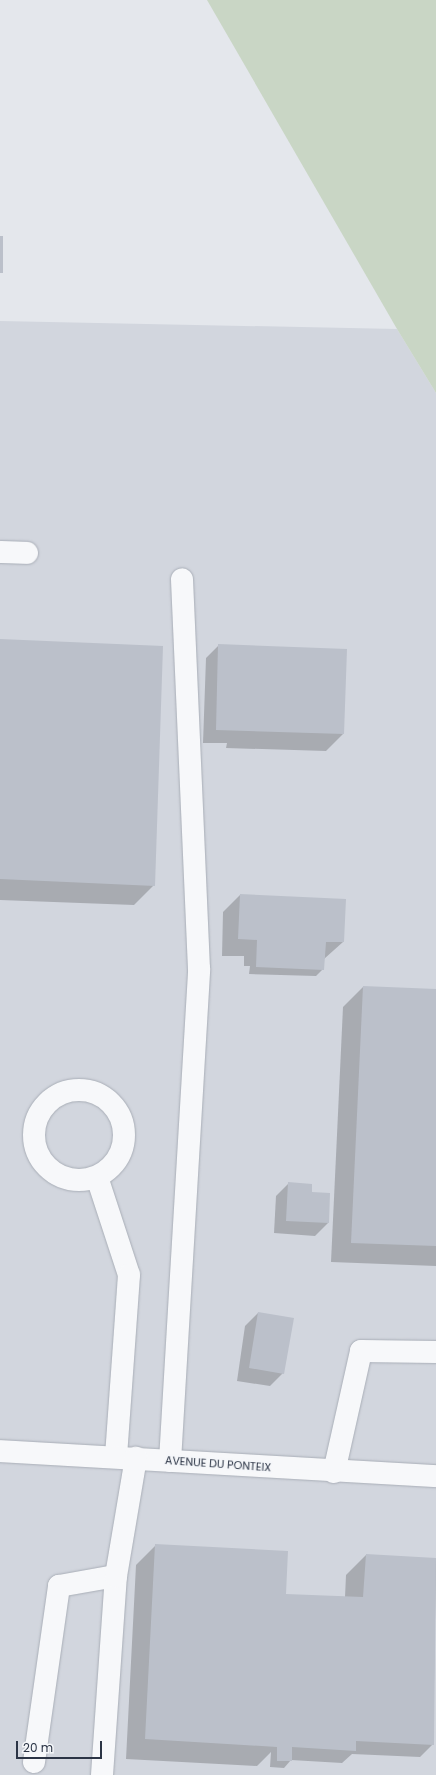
<!DOCTYPE html>
<style>
body{margin:0}
#map{position:relative;width:436px;height:1775px;overflow:hidden;background:#e4e7ec;font-family:Poppins,sans-serif}
div>[style]{position:absolute}
.built>*{inset:0;background:#d2d6de}
.green>*{inset:0;background:#c9d6c5}
.shadow>*{inset:0;background:#0003}
.building>*{inset:0;background:#bbc0ca}
.roads{filter:drop-shadow(0 0 1px #a9aeb7) drop-shadow(0 0 1px #a9aeb7)}
.minor>*{height:22px;margin:-11px;padding:0 11px;transform-origin:11px;border-radius:11px;background:#f7f8fa}
.minor>.ring{margin:-11px;padding:0;box-sizing:content-box;background:none;border:22px solid #f7f8fa;border-radius:50%}
span{translate:-50% -50%;white-space:nowrap;text-align:center;line-height:1.15;-webkit-text-stroke:3px #f4f6f9;paint-order:stroke}
.street-label{font-size:11px;color:#2b3445}
.scale{position:absolute;left:16px;top:1741px;width:86px;height:18px;box-sizing:border-box;border:2px solid #2b3445;border-top:0;padding-left:5px;font-size:12px;line-height:14px;white-space:nowrap;color:#2b3445;-webkit-text-stroke:3px #f4f6f9;paint-order:stroke}
</style>
<div id="map">
<div class="built">
<div style="clip-path:polygon(0 321px,397px 329px,436px 393px,436px 1775px,0 1775px)"></div>
</div>
<div class="green">
<div style="clip-path:polygon(207px 0,436px 0,436px 393px,397px 329px)"></div>
</div>
<div class="shadow">
<div style="clip-path:polygon(0 640px,154px 885px,134px 905px,0 900px)"></div>
<div style="clip-path:polygon(219px 645px,343px 734px,326px 751px,226px 748px,227px 743px,203px 743px,206px 658px)"></div>
<div style="clip-path:polygon(240px 895px,343px 942px,324px 959px,323px 969px,316px 976px,249px 974px,250px 966px,244px 966px,244px 956px,222px 956px,223px 912px)"></div>
<div style="clip-path:polygon(363px 987px,436px 990px,436px 1266px,331px 1262px,343px 1007px)"></div>
<div style="clip-path:polygon(289px 1183px,311px 1193px,328px 1223px,315px 1236px,274px 1233px,276px 1196px)"></div>
<div style="clip-path:polygon(258px 1313px,283px 1373px,270px 1386px,237px 1381px,245px 1326px)"></div>
<div style="clip-path:polygon(156px 1545px,285px 1595px,345px 1597px,346px 1575px,366px 1555px,436px 1559px,433px 1744px,420px 1757px,352px 1754px,342px 1763px,291px 1760px,284px 1768px,270px 1767px,271px 1752px,257px 1766px,126px 1759px,136px 1565px)"></div>
</div>
<div class="building">
<div style="clip-path:polygon(0 236px,3px 236px,3px 273px,0 273px)"></div>
<div style="clip-path:polygon(0 639px,163px 646px,155px 886px,0 879px)"></div>
<div style="clip-path:polygon(218px 644px,347px 649px,344px 734px,216px 730px)"></div>
<div style="clip-path:polygon(240px 894px,346px 899px,344px 942px,326px 942px,324px 970px,256px 967px,257px 940px,238px 939px)"></div>
<div style="clip-path:polygon(363px 986px,436px 989px,436px 1246px,351px 1243px)"></div>
<div style="clip-path:polygon(288px 1182px,312px 1184px,312px 1192px,330px 1193px,329px 1223px,286px 1221px)"></div>
<div style="clip-path:polygon(258px 1312px,294px 1318px,284px 1374px,249px 1368px)"></div>
<div style="clip-path:polygon(155px 1544px,288px 1551px,286px 1594px,363px 1597px,366px 1554px,436px 1558px,434px 1745px,356px 1741px,356px 1751px,292px 1747px,292px 1761px,277px 1761px,277px 1747px,145px 1739px)"></div>
</div>
<div class="roads">
<div class="minor">
<div style="left:0;top:552px;width:27px;rotate:2deg"></div>
<div class="ring" style="left:34px;top:1090px;width:68px;height:68px"></div>
<div style="left:97px;top:1177px;width:103px;rotate:71.9deg"></div>
<div style="left:129px;top:1275px;width:182px;rotate:94.1deg"></div>
<div style="left:0;top:1451px;width:437px;rotate:3.3deg"></div>
<div style="left:170px;top:1461px;width:493px;rotate:-86.6deg"></div>
<div style="left:199px;top:969px;width:390px;rotate:-92.5deg"></div>
<div style="left:334px;top:1472px;width:124px;rotate:-77.4deg"></div>
<div style="left:361px;top:1351px;width:75px;rotate:0.8deg"></div>
<div style="left:34px;top:1762px;width:178px;rotate:-81.9deg"></div>
<div style="left:59px;top:1586px;width:58px;rotate:-10deg"></div>
<div style="left:102px;top:1775px;width:199px;rotate:-86deg"></div>
<div style="left:116px;top:1576px;width:120px;rotate:-80.4deg"></div>
</div>
</div>
<div class="street-label">
<span style="left:218px;top:1464px;rotate:4deg">AVENUE DU PONTEIX</span>
</div>
<div class="scale">20 m</div>
</div>
